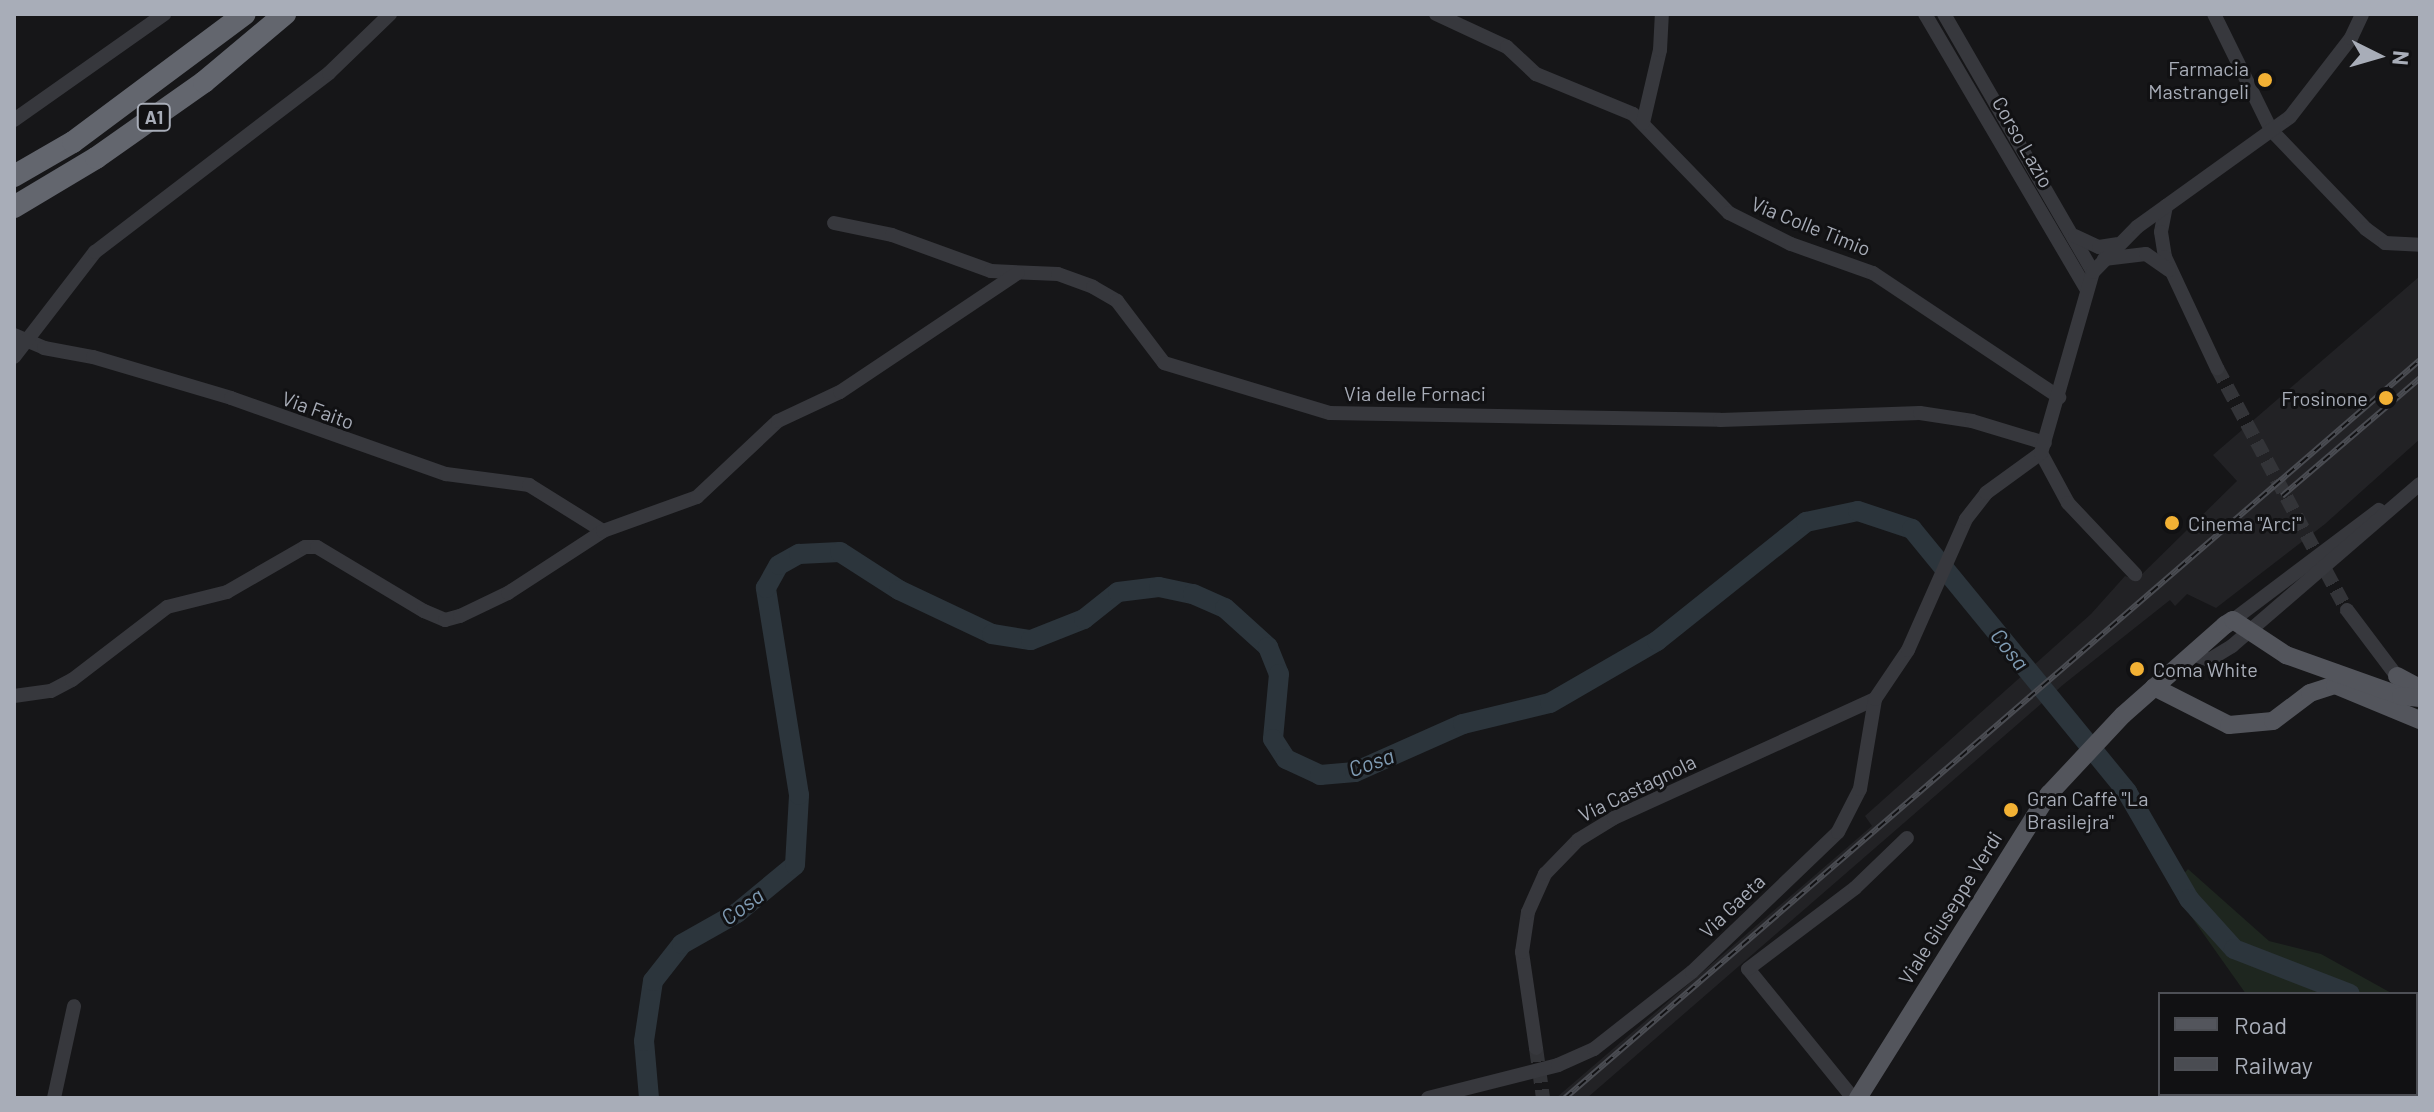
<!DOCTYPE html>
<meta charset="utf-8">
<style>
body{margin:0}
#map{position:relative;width:2434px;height:1112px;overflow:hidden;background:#161618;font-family:Barlow,sans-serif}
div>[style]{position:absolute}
.built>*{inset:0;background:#222225}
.green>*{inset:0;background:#1e261f}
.river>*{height:20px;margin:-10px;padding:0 10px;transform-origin:10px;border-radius:10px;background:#2c353c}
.minor-tunnel>*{height:14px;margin-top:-7px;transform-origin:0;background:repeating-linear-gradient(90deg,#333438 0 14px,transparent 0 21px)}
.minor>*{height:14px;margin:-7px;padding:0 7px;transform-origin:7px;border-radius:7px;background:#37383d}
.major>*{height:18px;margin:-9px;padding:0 9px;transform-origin:9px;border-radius:9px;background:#53555c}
.highway>*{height:22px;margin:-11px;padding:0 11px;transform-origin:11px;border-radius:11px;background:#63666e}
.rail>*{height:6px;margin-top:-3px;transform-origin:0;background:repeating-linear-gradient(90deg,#111113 0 9px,#4a4c52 0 18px);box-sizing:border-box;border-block:2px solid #4a4c52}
.dots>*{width:22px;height:22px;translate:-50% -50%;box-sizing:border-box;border:4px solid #111113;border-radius:50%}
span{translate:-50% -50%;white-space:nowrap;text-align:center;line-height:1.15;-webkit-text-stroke:6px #111113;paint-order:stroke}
.shield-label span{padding:2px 6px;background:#111113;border:2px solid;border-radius:6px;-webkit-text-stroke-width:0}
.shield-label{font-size:18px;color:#a8adb8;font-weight:700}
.poi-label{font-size:20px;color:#a8adb8}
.right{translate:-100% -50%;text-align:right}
.left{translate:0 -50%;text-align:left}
.street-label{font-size:20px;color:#a8adb8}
.water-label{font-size:22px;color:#7f9bb3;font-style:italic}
.frame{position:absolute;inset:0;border:16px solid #a8adb8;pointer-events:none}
.legend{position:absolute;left:2158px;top:992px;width:260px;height:104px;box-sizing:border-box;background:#111113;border:2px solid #4d4f55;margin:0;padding:10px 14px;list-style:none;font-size:24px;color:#a8adb8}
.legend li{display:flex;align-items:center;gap:16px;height:40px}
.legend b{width:40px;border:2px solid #4d4f55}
.north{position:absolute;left:2338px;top:16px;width:80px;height:80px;-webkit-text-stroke:6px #111113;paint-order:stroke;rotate:95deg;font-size:22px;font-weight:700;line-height:32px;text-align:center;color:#a8adb8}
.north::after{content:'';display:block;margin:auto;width:28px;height:36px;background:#a8adb8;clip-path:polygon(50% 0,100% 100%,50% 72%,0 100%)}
</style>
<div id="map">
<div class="built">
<div style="clip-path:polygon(2420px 276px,2420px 439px,2325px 524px,2216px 608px,2187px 594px,2175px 606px,2170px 600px,2064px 684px,1587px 1098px,1556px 1098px,1872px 826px,1865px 816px,2091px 614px,2125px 576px,2136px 580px,2237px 481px,2213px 455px)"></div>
</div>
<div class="green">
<div style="clip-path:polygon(2188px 869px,2269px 941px,2321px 954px,2393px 994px,2246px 994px,2171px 888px)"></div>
<div style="clip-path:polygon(2416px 1007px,2420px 1098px,2315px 1098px,2416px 1094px)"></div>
</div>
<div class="river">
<div style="left:2416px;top:1031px;width:5px;rotate:37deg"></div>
<div style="left:649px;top:1098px;width:57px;rotate:-95deg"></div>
<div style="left:644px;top:1041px;width:61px;rotate:-81.5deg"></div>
<div style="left:653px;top:981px;width:47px;rotate:-51.9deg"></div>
<div style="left:682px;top:944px;width:63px;rotate:-29.4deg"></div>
<div style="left:737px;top:913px;width:75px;rotate:-39.6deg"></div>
<div style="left:795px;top:865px;width:70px;rotate:-86.7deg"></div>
<div style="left:799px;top:795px;width:210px;rotate:-99.1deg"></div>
<div style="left:766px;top:588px;width:26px;rotate:-61deg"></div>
<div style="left:779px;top:565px;width:23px;rotate:-29deg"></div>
<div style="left:799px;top:554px;width:41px;rotate:-2.8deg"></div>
<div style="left:840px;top:552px;width:70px;rotate:32.8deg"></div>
<div style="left:899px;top:590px;width:103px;rotate:25.3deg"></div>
<div style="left:992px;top:634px;width:39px;rotate:9deg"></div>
<div style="left:1031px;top:640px;width:57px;rotate:-21.6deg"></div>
<div style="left:1084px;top:619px;width:43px;rotate:-38.5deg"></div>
<div style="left:1118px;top:592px;width:41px;rotate:-7deg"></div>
<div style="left:1159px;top:587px;width:35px;rotate:12deg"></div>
<div style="left:1193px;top:594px;width:35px;rotate:24deg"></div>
<div style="left:1225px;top:608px;width:58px;rotate:42.2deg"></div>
<div style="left:1268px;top:647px;width:29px;rotate:68deg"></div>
<div style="left:1279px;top:674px;width:65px;rotate:95.3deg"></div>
<div style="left:1273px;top:739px;width:24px;rotate:57deg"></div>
<div style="left:1286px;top:759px;width:38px;rotate:25deg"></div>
<div style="left:1320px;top:775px;width:35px;rotate:-5deg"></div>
<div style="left:1355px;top:772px;width:118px;rotate:-24deg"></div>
<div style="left:1463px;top:724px;width:89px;rotate:-13.6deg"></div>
<div style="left:1550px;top:703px;width:124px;rotate:-30.1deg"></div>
<div style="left:1657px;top:641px;width:191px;rotate:-38.6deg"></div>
<div style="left:1806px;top:522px;width:53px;rotate:-11.9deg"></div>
<div style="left:1858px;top:511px;width:57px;rotate:18.4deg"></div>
<div style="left:1912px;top:529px;width:340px;rotate:50.7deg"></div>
<div style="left:2127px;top:792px;width:124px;rotate:59.9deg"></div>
<div style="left:2189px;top:899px;width:67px;rotate:48deg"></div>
<div style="left:2234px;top:949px;width:124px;rotate:21.2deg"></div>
</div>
<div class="minor-tunnel">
<div style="left:2217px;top:368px;width:275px;rotate:61.8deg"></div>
<div style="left:1536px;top:1048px;width:50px;rotate:82deg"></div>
</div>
<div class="minor">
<div style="left:1436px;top:14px;width:78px;rotate:24.9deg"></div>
<div style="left:1507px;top:47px;width:40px;rotate:43deg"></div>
<div style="left:1536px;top:74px;width:105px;rotate:22.4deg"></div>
<div style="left:1633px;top:114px;width:138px;rotate:45.9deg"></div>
<div style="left:1729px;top:213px;width:69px;rotate:26.6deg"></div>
<div style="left:1791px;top:244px;width:87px;rotate:19.5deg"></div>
<div style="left:1873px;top:273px;width:224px;rotate:33.7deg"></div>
<div style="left:1925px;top:14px;width:320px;rotate:59.6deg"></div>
<div style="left:1944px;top:14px;width:298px;rotate:60deg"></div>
<div style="left:2214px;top:14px;width:129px;rotate:63.8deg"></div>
<div style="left:2271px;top:130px;width:137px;rotate:46.2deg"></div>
<div style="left:2366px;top:229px;width:24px;rotate:36deg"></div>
<div style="left:2385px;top:243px;width:35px;rotate:3deg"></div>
<div style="left:14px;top:120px;width:184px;rotate:-35.2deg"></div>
<div style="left:1643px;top:123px;width:75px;rotate:-76.9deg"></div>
<div style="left:1660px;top:50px;width:36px;rotate:-87deg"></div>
<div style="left:2166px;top:206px;width:26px;rotate:101deg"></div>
<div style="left:2161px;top:232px;width:25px;rotate:81deg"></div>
<div style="left:2165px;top:257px;width:123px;rotate:64.9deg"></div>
<div style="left:834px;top:223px;width:59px;rotate:11.7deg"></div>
<div style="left:892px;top:235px;width:105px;rotate:20deg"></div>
<div style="left:991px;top:271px;width:67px;rotate:2.6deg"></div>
<div style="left:1058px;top:274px;width:37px;rotate:20deg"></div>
<div style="left:1093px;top:287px;width:28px;rotate:30deg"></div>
<div style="left:1117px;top:301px;width:78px;rotate:52.8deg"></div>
<div style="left:1164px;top:363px;width:173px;rotate:16.8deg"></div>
<div style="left:1330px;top:413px;width:390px;rotate:1deg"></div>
<div style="left:1720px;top:420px;width:200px;rotate:-2deg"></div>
<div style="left:1920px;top:413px;width:53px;rotate:8.7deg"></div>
<div style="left:1972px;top:421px;width:76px;rotate:16.8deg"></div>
<div style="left:2075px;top:236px;width:26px;rotate:25deg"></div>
<div style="left:2099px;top:247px;width:18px;rotate:-9deg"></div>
<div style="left:2104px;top:259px;width:42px;rotate:-6.8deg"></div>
<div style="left:2146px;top:254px;width:28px;rotate:35deg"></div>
<div style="left:14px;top:335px;width:33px;rotate:23deg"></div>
<div style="left:44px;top:348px;width:50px;rotate:10.4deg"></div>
<div style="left:93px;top:357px;width:144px;rotate:16.5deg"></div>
<div style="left:231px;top:398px;width:228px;rotate:19.5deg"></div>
<div style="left:446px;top:474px;width:84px;rotate:7.5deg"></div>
<div style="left:529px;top:485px;width:87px;rotate:31.9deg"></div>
<div style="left:14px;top:357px;width:133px;rotate:-52.4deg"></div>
<div style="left:95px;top:252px;width:295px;rotate:-37.4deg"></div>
<div style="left:329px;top:73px;width:85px;rotate:-44deg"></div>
<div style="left:2041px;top:453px;width:57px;rotate:61.6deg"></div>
<div style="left:2068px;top:503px;width:98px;rotate:46.7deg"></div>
<div style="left:2347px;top:610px;width:91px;rotate:53deg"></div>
<div style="left:2233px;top:620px;width:183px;rotate:-37deg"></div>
<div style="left:2192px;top:654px;width:18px;rotate:19deg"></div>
<div style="left:2209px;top:660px;width:27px;rotate:-31deg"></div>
<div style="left:2232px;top:646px;width:248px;rotate:-40.8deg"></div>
<div style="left:14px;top:696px;width:37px;rotate:-8deg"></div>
<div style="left:51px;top:691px;width:24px;rotate:-28deg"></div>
<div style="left:72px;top:680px;width:120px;rotate:-37.5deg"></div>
<div style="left:167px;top:607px;width:62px;rotate:-14deg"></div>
<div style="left:227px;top:592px;width:90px;rotate:-30deg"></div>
<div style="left:305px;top:547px;width:12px"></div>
<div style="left:317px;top:547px;width:125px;rotate:30.9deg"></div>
<div style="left:424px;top:611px;width:23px;rotate:23deg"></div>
<div style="left:445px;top:620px;width:16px;rotate:-15deg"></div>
<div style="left:460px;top:616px;width:53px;rotate:-25.6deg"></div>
<div style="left:508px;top:593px;width:113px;rotate:-33.1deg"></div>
<div style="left:603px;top:531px;width:100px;rotate:-19.9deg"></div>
<div style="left:697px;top:497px;width:111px;rotate:-43.2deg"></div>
<div style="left:778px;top:421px;width:68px;rotate:-25.1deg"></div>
<div style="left:840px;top:392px;width:214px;rotate:-33.8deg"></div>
<div style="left:1536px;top:1048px;width:97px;rotate:-98.3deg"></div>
<div style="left:1522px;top:952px;width:40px;rotate:-81.5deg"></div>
<div style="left:1528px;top:912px;width:42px;rotate:-65.9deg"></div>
<div style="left:1545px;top:874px;width:47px;rotate:-45.9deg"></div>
<div style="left:1578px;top:840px;width:42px;rotate:-31.4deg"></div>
<div style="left:1614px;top:818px;width:287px;rotate:-24.5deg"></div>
<div style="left:54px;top:1098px;width:94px;rotate:-77.7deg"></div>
<div style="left:1428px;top:1098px;width:134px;rotate:-14.2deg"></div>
<div style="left:1558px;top:1065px;width:39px;rotate:-24deg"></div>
<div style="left:1594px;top:1049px;width:125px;rotate:-38.2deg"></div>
<div style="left:1692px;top:972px;width:202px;rotate:-43.8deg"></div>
<div style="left:1838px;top:832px;width:48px;rotate:-62.9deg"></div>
<div style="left:1860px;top:789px;width:91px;rotate:-80.5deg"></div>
<div style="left:1875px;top:699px;width:59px;rotate:-56deg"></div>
<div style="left:1908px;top:650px;width:143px;rotate:-66.1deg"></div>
<div style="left:1966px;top:519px;width:33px;rotate:-52deg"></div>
<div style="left:1986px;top:493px;width:68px;rotate:-36deg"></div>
<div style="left:2041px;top:453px;width:188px;rotate:-74deg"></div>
<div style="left:2093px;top:272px;width:63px;rotate:-45.6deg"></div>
<div style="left:2137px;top:227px;width:188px;rotate:-35.7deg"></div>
<div style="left:2290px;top:117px;width:100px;rotate:-52.3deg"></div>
<div style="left:2351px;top:38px;width:26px;rotate:-65deg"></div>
<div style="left:1853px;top:1098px;width:166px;rotate:-129.1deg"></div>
<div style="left:1748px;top:969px;width:134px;rotate:-37.1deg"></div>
<div style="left:1855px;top:888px;width:72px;rotate:-43.9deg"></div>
</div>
<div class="major">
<div style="left:2397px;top:676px;width:26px;rotate:28deg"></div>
<div style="left:2154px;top:687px;width:84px;rotate:26.9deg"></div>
<div style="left:2229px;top:725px;width:44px;rotate:-5.2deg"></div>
<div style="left:2273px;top:721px;width:46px;rotate:-37.1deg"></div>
<div style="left:2310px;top:693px;width:26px;rotate:-18deg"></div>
<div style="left:2335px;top:685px;width:92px;rotate:22.4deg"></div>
<div style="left:1858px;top:1098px;width:359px;rotate:-57.9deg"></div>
<div style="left:2049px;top:794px;width:108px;rotate:-46.9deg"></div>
<div style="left:2123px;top:715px;width:136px;rotate:-41.4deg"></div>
<div style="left:2225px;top:625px;width:9px;rotate:-32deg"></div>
<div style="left:2233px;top:620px;width:64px;rotate:33.4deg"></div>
<div style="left:2286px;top:655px;width:122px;rotate:19.6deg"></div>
<div style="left:2401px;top:696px;width:19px;rotate:6deg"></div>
</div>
<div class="highway">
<div style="left:14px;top:176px;width:68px;rotate:-30deg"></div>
<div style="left:73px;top:142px;width:214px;rotate:-36.7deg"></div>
<div style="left:14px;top:207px;width:96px;rotate:-30.9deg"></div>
<div style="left:96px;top:158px;width:132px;rotate:-35.1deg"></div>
<div style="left:204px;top:82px;width:106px;rotate:-40deg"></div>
</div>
<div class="rail">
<div style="left:2282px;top:496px;width:182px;rotate:-40.5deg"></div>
<div style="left:1565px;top:1098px;width:1129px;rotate:-40.8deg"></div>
</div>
<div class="dots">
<div style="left:2265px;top:80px;background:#f2b134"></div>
<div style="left:2386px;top:398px;background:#f2b134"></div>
<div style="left:2172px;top:523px;background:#f2b134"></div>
<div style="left:2137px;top:669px;background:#f2b134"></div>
<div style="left:2011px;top:810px;background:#f2b134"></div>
</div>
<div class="shield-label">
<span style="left:154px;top:117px">A1</span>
</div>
<div class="poi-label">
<span class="right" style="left:2249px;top:80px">Farmacia<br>Mastrangeli</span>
<span class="right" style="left:2368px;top:398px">Frosinone</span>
<span class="left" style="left:2188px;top:523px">Cinema "Arci"</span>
<span class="left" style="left:2153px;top:669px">Coma White</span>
<span class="left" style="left:2027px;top:810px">Gran Caffè "La<br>Brasilejra"</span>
</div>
<div class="street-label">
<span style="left:2023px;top:142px;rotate:60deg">Corso Lazio</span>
<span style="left:1811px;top:226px;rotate:22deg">Via Colle Timio</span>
<span style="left:1415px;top:393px">Via delle Fornaci</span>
<span style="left:318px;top:410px;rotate:20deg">Via Faito</span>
<span style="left:1637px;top:788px;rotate:-26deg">Via Castagnola</span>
<span style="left:1732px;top:906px;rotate:-44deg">Via Gaeta</span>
<span style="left:1950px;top:908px;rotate:-58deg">Viale Giuseppe Verdi</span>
</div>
<div class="water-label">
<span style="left:2010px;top:649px;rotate:51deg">Cosa</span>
<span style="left:1371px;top:762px;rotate:-19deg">Cosa</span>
<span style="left:742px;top:906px;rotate:-36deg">Cosa</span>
</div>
<div class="frame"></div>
<ul class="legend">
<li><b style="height:10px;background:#53555c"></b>Road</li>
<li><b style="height:10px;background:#4a4c52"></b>Railway</li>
</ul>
<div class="north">N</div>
</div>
